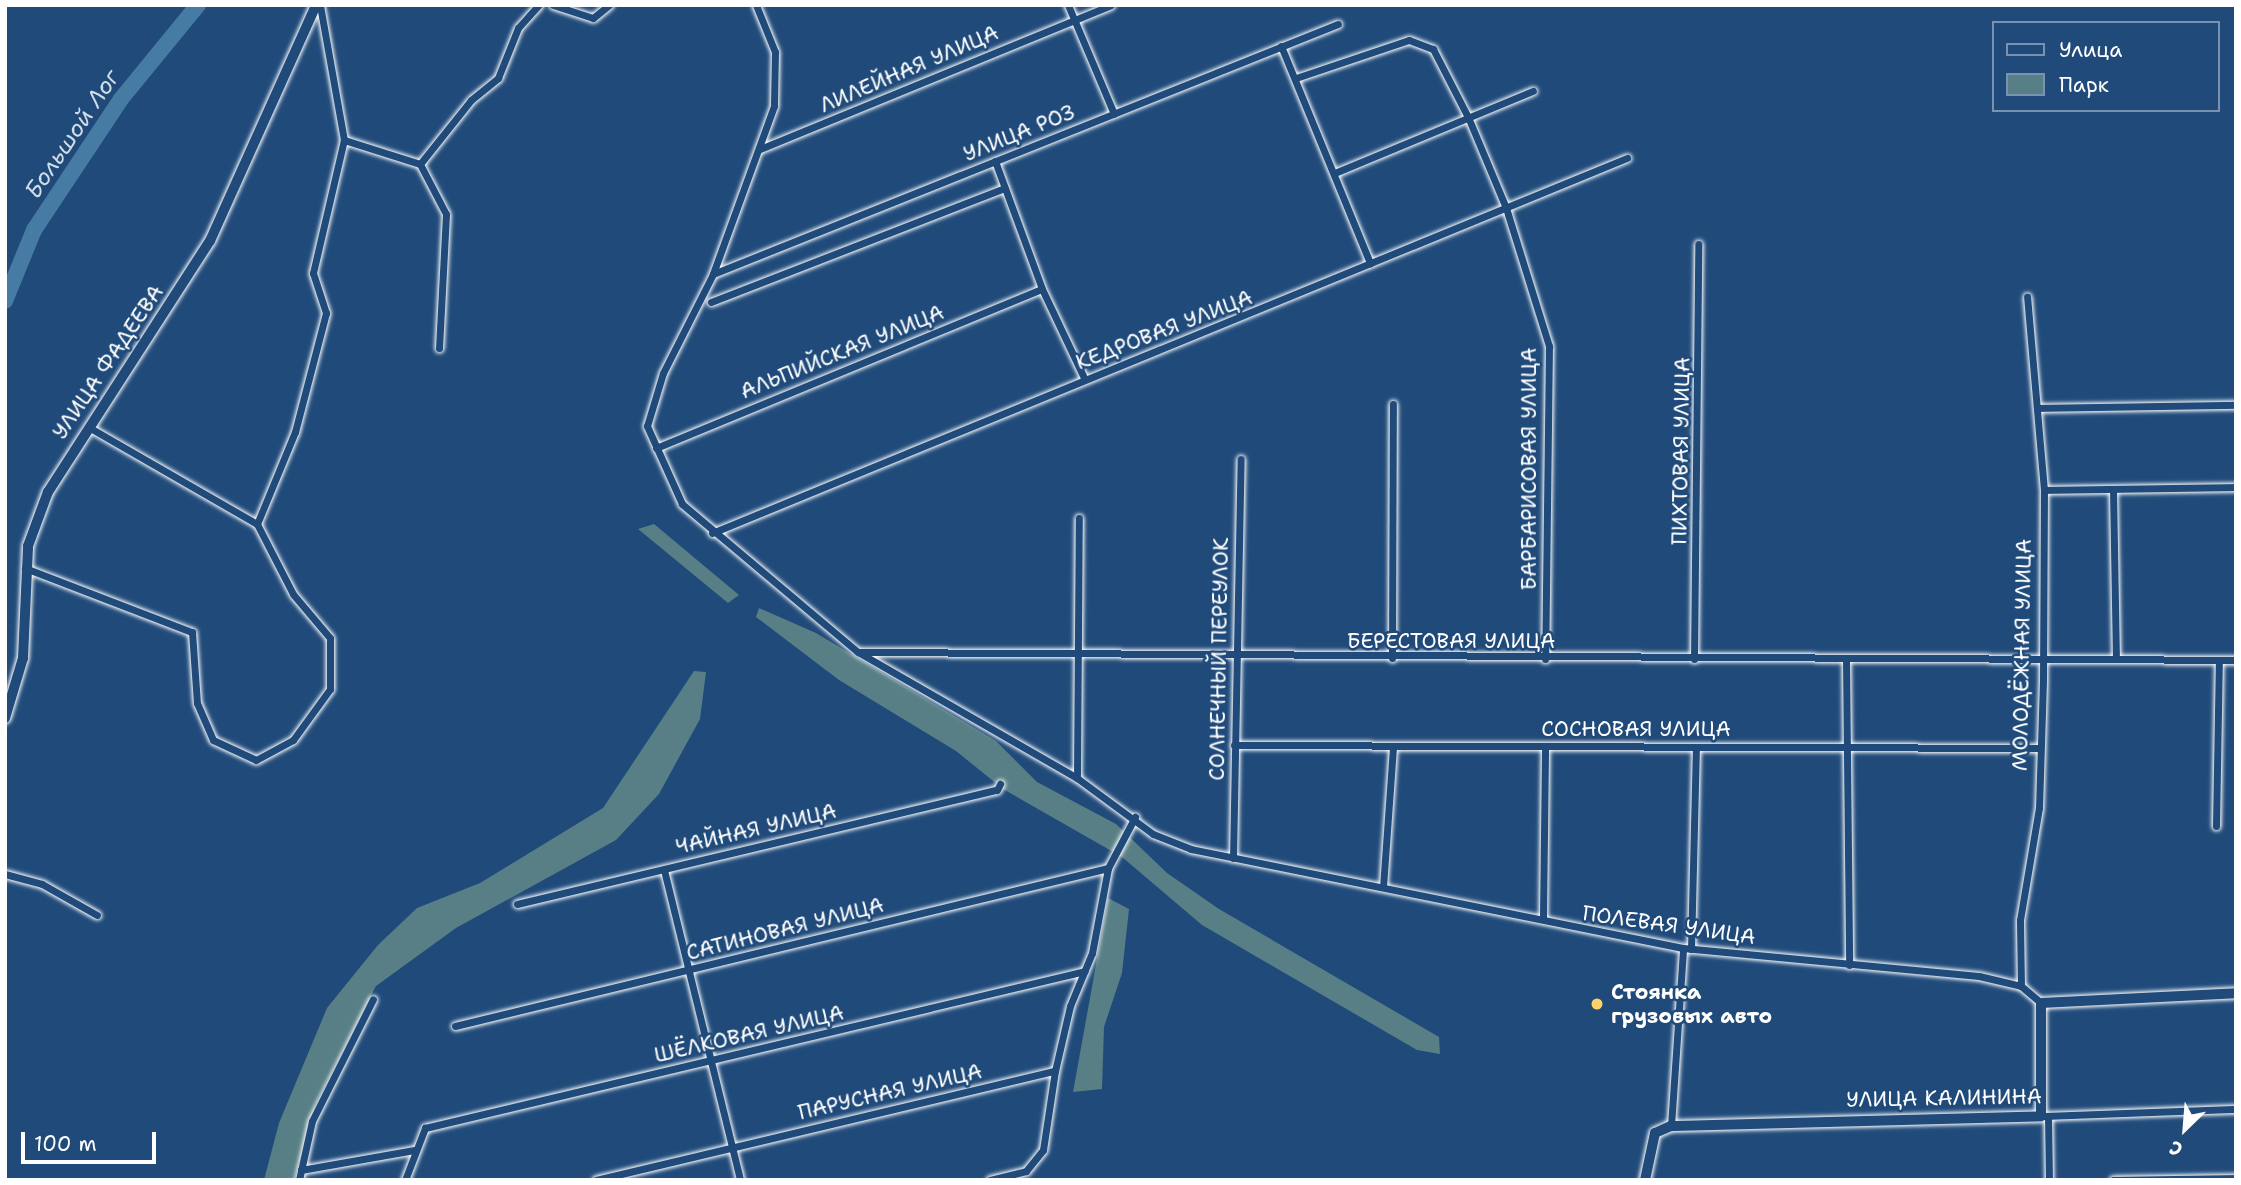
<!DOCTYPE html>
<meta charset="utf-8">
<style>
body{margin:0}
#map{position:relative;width:2241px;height:1185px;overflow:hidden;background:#1f4a7a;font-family:"Shantell Sans",sans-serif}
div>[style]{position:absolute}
.green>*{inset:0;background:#577f85}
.river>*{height:16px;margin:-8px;padding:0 8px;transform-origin:8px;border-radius:8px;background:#467ca3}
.roads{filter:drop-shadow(0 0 2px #fff) drop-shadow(0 0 2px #fff)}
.street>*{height:7px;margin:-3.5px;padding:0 3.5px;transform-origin:3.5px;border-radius:3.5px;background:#1f4a7a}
.secondary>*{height:10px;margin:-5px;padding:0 5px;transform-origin:5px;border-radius:5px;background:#1f4a7a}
.dots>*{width:19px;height:19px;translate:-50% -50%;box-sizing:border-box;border:4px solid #1f4a7a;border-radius:50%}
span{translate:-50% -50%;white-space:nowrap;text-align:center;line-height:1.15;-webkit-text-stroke:5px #1f4a7a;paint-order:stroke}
.street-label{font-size:21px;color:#fff}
.poi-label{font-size:21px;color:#fff;font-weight:700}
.left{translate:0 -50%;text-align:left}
.water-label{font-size:23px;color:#d1dee8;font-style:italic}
.frame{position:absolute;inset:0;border:7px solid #fff;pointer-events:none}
.legend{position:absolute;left:1992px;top:21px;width:228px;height:91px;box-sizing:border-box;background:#1f4a7a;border:2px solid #7992af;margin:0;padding:9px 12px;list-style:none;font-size:21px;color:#fff}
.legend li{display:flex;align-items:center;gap:14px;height:35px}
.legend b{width:35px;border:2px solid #7992af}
.north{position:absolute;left:2150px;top:1094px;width:70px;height:70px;-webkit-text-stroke:5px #1f4a7a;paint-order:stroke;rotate:205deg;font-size:19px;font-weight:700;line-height:28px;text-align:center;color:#fff}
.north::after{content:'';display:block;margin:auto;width:24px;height:32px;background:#fff;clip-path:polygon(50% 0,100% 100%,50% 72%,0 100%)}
.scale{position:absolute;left:21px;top:1132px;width:135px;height:32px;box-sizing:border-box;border:4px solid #fff;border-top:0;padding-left:9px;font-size:21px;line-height:24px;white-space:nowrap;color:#fff;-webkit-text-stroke:5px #1f4a7a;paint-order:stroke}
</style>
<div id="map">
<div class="green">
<div style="clip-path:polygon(654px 524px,739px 595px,728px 603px,638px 529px)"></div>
<div style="clip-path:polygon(759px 608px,816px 633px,996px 741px,1037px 782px,1116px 824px,1167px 873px,1219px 909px,1439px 1037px,1440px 1054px,1417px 1050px,1202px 925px,1122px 857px,1003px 789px,956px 751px,839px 680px,756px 617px)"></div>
<div style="clip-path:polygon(694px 671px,706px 672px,700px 719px,659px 794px,616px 840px,456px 928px,376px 986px,315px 1105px,294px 1180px,264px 1180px,279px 1123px,327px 1008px,378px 945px,417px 908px,480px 883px,603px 808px)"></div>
<div style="clip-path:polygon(1108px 898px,1129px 909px,1122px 973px,1104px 1027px,1102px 1089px,1073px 1092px)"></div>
</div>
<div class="river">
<div style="left:5px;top:301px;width:77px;rotate:-67.8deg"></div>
<div style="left:34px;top:230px;width:157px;rotate:-56.4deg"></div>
<div style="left:121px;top:99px;width:122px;rotate:-50.7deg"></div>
</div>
<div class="roads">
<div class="street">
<div style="left:553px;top:5px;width:42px;rotate:18deg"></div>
<div style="left:593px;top:18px;width:21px;rotate:-39deg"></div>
<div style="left:756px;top:5px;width:51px;rotate:68deg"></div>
<div style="left:775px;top:52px;width:54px;rotate:91.1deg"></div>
<div style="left:774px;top:106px;width:179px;rotate:110deg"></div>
<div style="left:713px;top:274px;width:111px;rotate:116.8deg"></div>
<div style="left:663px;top:373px;width:55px;rotate:106.8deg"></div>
<div style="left:647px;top:426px;width:85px;rotate:65.8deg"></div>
<div style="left:682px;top:504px;width:230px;rotate:40.1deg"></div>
<div style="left:858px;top:652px;width:253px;rotate:29.9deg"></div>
<div style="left:1077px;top:778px;width:94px;rotate:36.4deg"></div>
<div style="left:1153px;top:834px;width:41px;rotate:21.5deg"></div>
<div style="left:1191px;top:849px;width:502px;rotate:11.38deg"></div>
<div style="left:1683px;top:948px;width:297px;rotate:5.4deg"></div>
<div style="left:1979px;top:976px;width:43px;rotate:13.4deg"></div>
<div style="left:2021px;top:986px;width:26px;rotate:40deg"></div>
<div style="left:1068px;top:5px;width:118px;rotate:67.1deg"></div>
<div style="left:1281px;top:46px;width:235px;rotate:67.7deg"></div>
<div style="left:1296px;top:78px;width:119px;rotate:-18.6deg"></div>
<div style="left:1409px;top:40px;width:26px;rotate:21deg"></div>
<div style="left:1433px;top:49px;width:76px;rotate:62.8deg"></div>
<div style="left:1468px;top:117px;width:99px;rotate:67.3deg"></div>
<div style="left:1506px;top:208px;width:145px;rotate:72.7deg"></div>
<div style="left:1549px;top:346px;width:313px;rotate:90.7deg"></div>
<div style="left:344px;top:140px;width:80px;rotate:17.5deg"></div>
<div style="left:760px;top:149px;width:379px;rotate:-22.3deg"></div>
<div style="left:995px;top:161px;width:136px;rotate:69.8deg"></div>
<div style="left:1042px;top:289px;width:98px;rotate:64.7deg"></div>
<div style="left:1337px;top:172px;width:212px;rotate:-22.5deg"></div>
<div style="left:713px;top:274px;width:673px;rotate:-21.8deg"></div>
<div style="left:711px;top:302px;width:315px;rotate:-21.2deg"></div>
<div style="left:439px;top:348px;width:134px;rotate:-87deg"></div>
<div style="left:446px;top:214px;width:56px;rotate:-117.5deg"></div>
<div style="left:420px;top:164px;width:82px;rotate:-51.4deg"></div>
<div style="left:471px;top:100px;width:35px;rotate:-39deg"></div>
<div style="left:498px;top:78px;width:54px;rotate:-68.2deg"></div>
<div style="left:518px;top:28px;width:31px;rotate:-48deg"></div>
<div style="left:2037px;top:408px;width:199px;rotate:-0.9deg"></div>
<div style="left:656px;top:448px;width:417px;rotate:-22.4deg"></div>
<div style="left:2113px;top:489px;width:167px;rotate:89deg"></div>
<div style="left:2044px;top:490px;width:192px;rotate:-0.9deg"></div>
<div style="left:257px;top:524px;width:100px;rotate:-67.6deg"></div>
<div style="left:295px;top:432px;width:123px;rotate:-75.4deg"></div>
<div style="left:326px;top:313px;width:42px;rotate:-108deg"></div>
<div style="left:313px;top:273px;width:137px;rotate:-76.9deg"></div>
<div style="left:344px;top:140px;width:137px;rotate:-100.1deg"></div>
<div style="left:712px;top:533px;width:989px;rotate:-22.29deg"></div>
<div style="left:25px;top:568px;width:179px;rotate:21deg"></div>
<div style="left:192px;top:632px;width:71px;rotate:86deg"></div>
<div style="left:197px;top:703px;width:40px;rotate:66.6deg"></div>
<div style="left:213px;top:740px;width:47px;rotate:24.9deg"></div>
<div style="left:256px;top:760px;width:42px;rotate:-28.4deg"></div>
<div style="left:293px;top:740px;width:63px;rotate:-54deg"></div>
<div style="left:330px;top:689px;width:51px;rotate:-90deg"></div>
<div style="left:330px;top:638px;width:57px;rotate:-130.1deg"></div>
<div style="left:293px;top:594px;width:79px;rotate:-117.2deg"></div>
<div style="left:257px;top:524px;width:195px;rotate:-150.1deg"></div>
<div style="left:859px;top:652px;width:1377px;rotate:0.33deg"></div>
<div style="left:1392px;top:658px;width:254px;rotate:-89.8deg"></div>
<div style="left:1694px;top:659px;width:415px;rotate:-89.4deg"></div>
<div style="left:1846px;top:660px;width:305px;rotate:89.4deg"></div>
<div style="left:1234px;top:745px;width:804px;rotate:0.21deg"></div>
<div style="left:1077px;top:778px;width:260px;rotate:-89.6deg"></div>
<div style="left:2216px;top:826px;width:166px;rotate:-89deg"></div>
<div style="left:1233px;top:858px;width:399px;rotate:-88.9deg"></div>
<div style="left:664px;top:870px;width:319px;rotate:76.2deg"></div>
<div style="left:5px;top:874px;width:38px;rotate:15deg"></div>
<div style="left:42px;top:884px;width:63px;rotate:29.4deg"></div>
<div style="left:1383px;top:887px;width:140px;rotate:-85.9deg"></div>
<div style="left:517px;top:904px;width:493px;rotate:-13.4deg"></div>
<div style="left:997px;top:790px;width:7px;rotate:-63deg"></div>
<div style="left:1543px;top:917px;width:170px;rotate:-89.3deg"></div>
<div style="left:1691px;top:949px;width:202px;rotate:-88.6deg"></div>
<div style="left:2021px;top:986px;width:66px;rotate:-90.9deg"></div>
<div style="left:2020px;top:920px;width:114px;rotate:-80.4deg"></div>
<div style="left:2039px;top:808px;width:128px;rotate:-88.2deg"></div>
<div style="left:2043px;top:680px;width:190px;rotate:-89.7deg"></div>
<div style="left:2044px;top:490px;width:194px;rotate:-95deg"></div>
<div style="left:455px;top:1026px;width:672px;rotate:-13.6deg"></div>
<div style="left:1108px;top:868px;width:58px;rotate:-62.1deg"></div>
<div style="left:2041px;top:1116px;width:195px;rotate:-2.1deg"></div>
<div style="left:2048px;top:1116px;width:64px;rotate:89.1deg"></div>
<div style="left:1671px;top:1126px;width:178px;rotate:-86.1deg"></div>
<div style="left:301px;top:1170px;width:115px;rotate:-10deg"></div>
<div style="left:299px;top:1180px;width:60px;rotate:-77.6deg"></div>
<div style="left:312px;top:1121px;width:136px;rotate:-63.4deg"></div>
<div style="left:405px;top:1180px;width:56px;rotate:-69deg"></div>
<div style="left:425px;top:1128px;width:678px;rotate:-13.38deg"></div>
<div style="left:596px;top:1180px;width:472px;rotate:-13.4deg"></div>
<div style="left:990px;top:1180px;width:37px;rotate:-14deg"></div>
<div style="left:1026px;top:1171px;width:27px;rotate:-51deg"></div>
<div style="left:1043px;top:1150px;width:80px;rotate:-81.4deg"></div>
<div style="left:1055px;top:1071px;width:67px;rotate:-77deg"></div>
<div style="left:1070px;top:1006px;width:57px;rotate:-67.5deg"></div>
<div style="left:1092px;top:953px;width:86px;rotate:-79.3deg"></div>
<div style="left:2113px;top:1180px;width:123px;rotate:-0.9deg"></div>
</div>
<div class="secondary">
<div style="left:5px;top:718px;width:63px;rotate:-73.3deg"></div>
<div style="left:23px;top:658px;width:112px;rotate:-87.4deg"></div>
<div style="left:28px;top:546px;width:58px;rotate:-69.7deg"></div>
<div style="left:48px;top:492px;width:299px;rotate:-57.2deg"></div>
<div style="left:210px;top:241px;width:259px;rotate:-65.8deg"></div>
<div style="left:1645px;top:1180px;width:48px;rotate:-78deg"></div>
<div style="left:1655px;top:1133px;width:17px;rotate:-24deg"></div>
<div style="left:1671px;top:1126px;width:370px;rotate:-1.5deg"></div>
<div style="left:2041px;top:1116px;width:113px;rotate:-90deg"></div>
<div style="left:2041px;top:1003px;width:195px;rotate:-2.9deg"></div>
</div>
</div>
<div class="dots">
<div style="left:1597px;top:1004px;background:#ffd166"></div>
</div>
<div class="street-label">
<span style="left:909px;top:69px;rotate:-23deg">ЛИЛЕЙНАЯ УЛИЦА</span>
<span style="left:1019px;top:133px;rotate:-22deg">УЛИЦА РОЗ</span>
<span style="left:1164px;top:330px;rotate:-21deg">КЕДРОВАЯ УЛИЦА</span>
<span style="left:842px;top:352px;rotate:-22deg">АЛЬПИЙСКАЯ УЛИЦА</span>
<span style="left:108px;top:362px;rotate:-56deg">УЛИЦА ФАДЕЕВА</span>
<span style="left:1681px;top:451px;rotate:-89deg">ПИХТОВАЯ УЛИЦА</span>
<span style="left:1529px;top:469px;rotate:-90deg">БАРБАРИСОВАЯ УЛИЦА</span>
<span style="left:1451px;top:641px">БЕРЕСТОВАЯ УЛИЦА</span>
<span style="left:2022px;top:655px;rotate:-89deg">МОЛОДЁЖНАЯ УЛИЦА</span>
<span style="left:1219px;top:659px;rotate:-89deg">СОЛНЕЧНЫЙ ПЕРЕУЛОК</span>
<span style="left:1636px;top:729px">СОСНОВАЯ УЛИЦА</span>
<span style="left:756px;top:829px;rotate:-13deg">ЧАЙНАЯ УЛИЦА</span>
<span style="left:1669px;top:925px;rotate:8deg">ПОЛЕВАЯ УЛИЦА</span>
<span style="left:785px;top:929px;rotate:-14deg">САТИНОВАЯ УЛИЦА</span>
<span style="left:749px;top:1034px;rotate:-13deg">ШЁЛКОВАЯ УЛИЦА</span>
<span style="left:890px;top:1092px;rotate:-13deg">ПАРУСНАЯ УЛИЦА</span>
<span style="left:1944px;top:1098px;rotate:-1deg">УЛИЦА КАЛИНИНА</span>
</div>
<div class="poi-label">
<span class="left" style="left:1611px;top:1004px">Стоянка<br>грузовых авто</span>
</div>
<div class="water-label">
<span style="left:72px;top:134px;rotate:-56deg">Большой Лог</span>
</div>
<div class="frame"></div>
<ul class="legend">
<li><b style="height:9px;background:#1f4a7a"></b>Улица</li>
<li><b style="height:19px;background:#577f85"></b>Парк</li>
</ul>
<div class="north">С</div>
<div class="scale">100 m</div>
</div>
